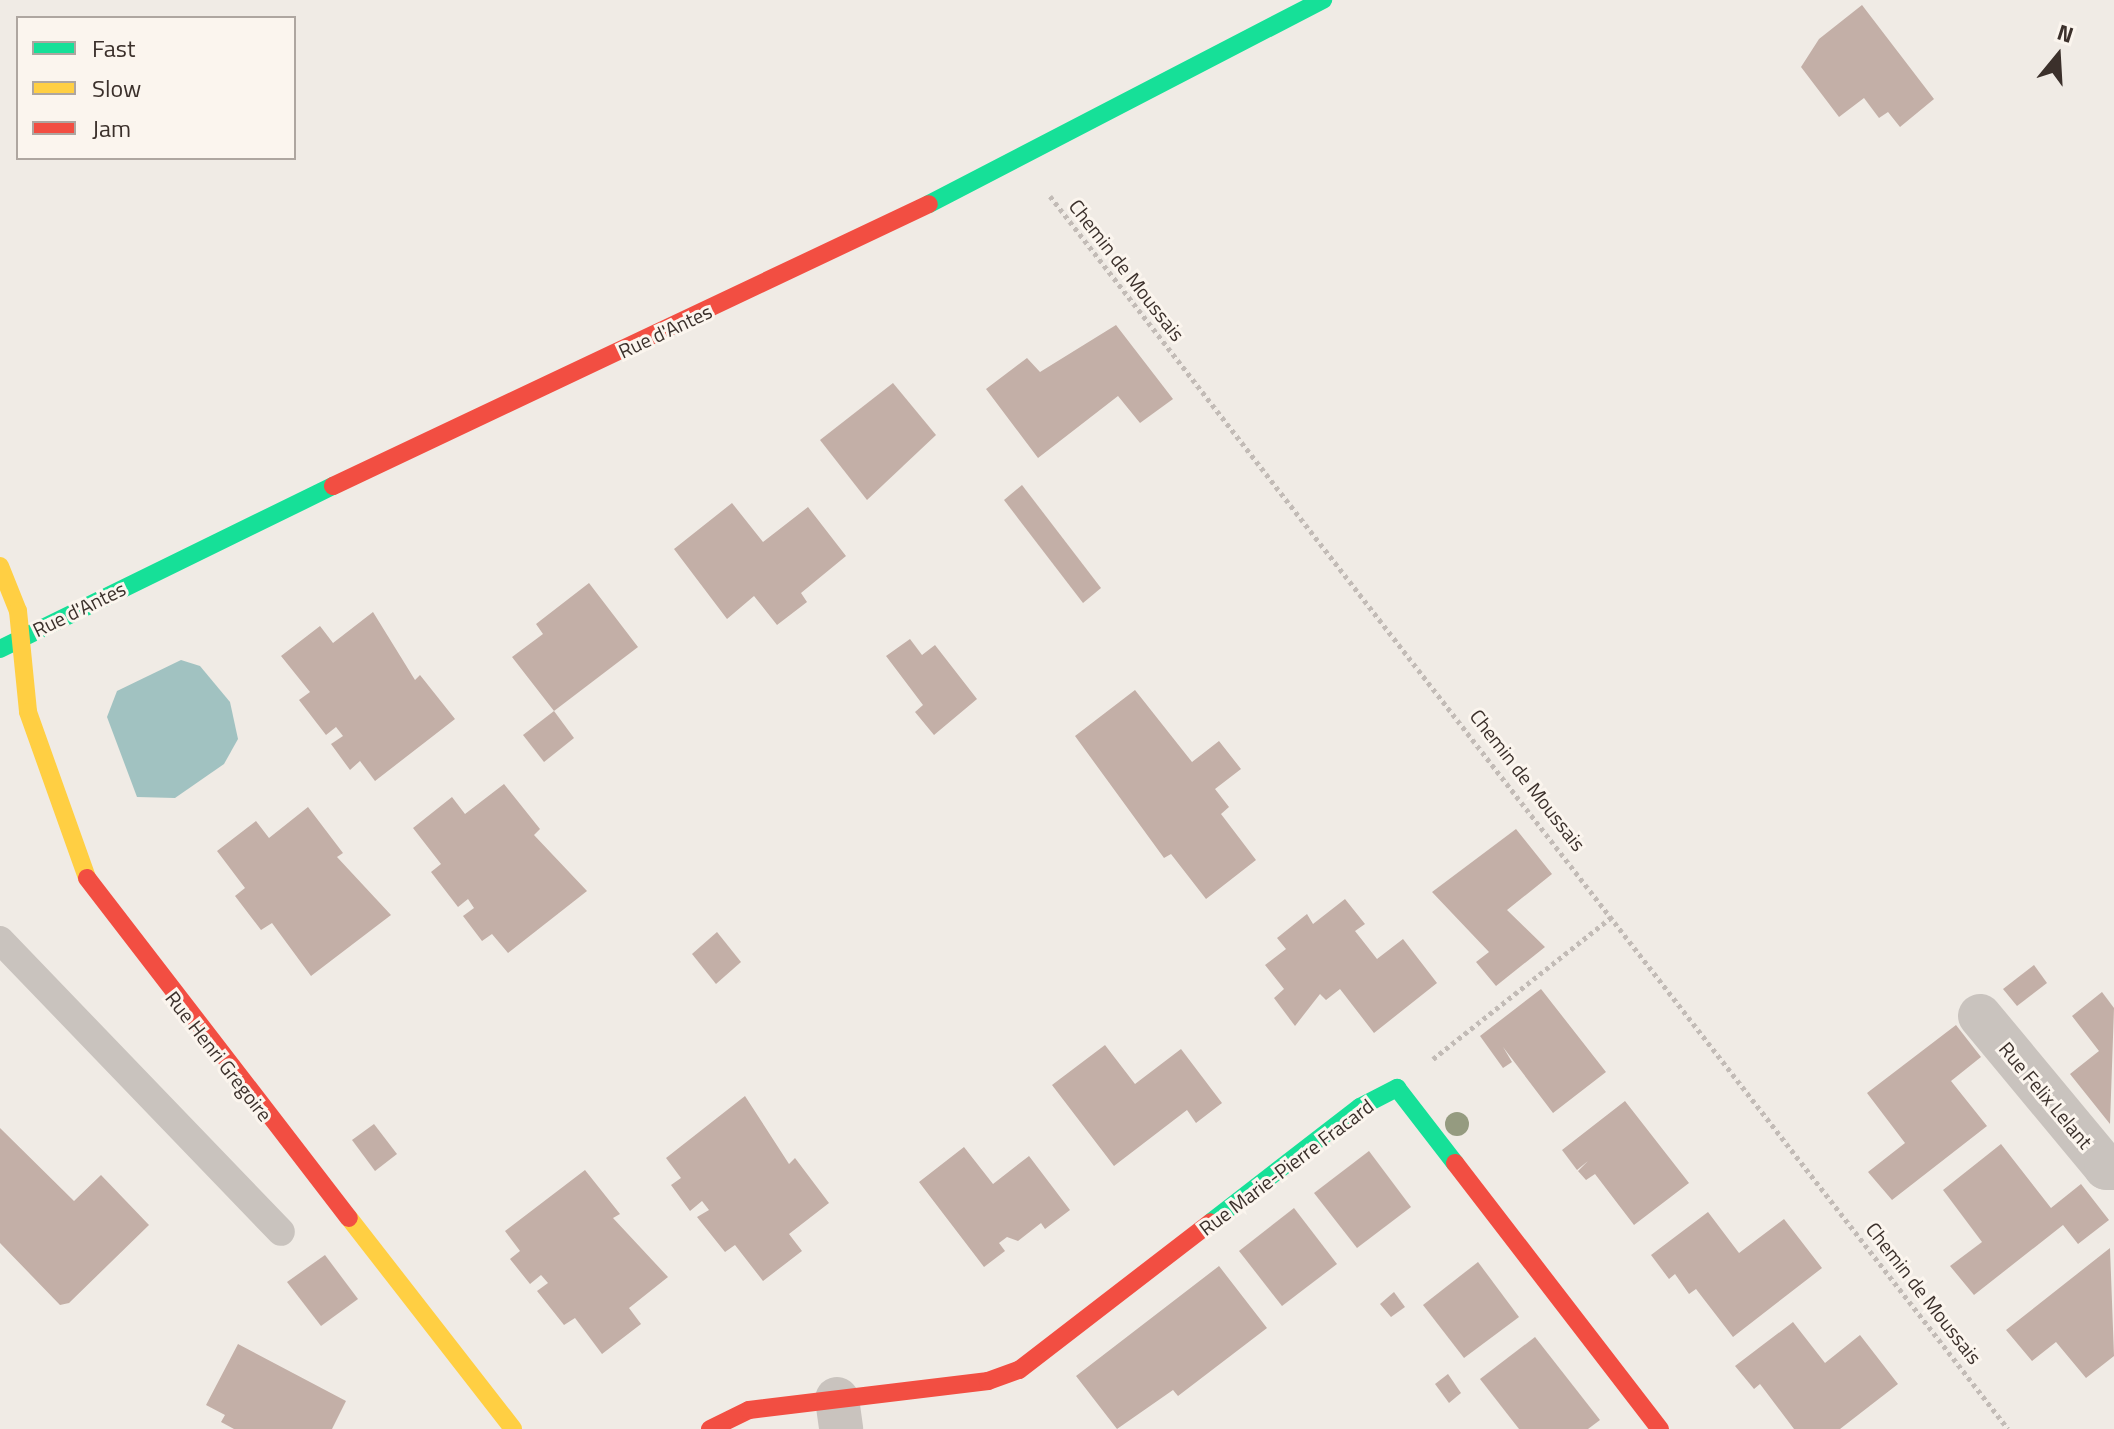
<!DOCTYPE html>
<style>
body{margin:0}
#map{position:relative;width:2114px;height:1429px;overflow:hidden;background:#f0ebe5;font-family:"Titillium Web",sans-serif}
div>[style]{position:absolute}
.water>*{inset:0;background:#a1c2c1}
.building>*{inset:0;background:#c3afa7}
.path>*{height:5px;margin-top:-2.5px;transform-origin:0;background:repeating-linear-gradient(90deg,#c2bbb6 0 4px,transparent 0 8px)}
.lane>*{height:28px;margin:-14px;padding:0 14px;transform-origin:14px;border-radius:14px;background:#c9c3be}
.street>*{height:44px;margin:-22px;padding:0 22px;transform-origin:22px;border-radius:22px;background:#c9c3be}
.fast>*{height:18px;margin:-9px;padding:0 9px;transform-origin:9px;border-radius:9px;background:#16e098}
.slow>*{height:18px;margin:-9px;padding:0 9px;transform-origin:9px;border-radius:9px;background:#ffcf43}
.jam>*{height:18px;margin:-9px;padding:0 9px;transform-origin:9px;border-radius:9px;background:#f24e42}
.trees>*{width:24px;height:24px;margin:-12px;border-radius:50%;background:#959b80}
span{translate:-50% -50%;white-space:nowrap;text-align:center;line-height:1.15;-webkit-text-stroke:6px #fbf5ee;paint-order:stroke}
.street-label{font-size:20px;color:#3b302b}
.legend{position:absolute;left:16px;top:16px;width:280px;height:144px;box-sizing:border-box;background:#fbf5ee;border:2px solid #aea6a0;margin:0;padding:10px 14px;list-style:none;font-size:24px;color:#3b302b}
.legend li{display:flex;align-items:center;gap:16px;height:40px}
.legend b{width:40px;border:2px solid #aea6a0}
.north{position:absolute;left:2018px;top:16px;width:80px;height:80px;-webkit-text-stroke:6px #fbf5ee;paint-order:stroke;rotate:18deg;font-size:22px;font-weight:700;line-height:32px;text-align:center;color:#3b302b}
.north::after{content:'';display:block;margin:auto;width:28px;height:36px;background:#3b302b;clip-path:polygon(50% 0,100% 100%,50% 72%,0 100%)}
</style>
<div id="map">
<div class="water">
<div style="clip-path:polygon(181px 660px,200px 666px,230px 702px,238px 739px,224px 764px,175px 798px,137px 797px,107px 717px,117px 691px)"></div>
</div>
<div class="building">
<div style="clip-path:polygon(1862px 5px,1934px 99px,1900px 127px,1888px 112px,1879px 118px,1864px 98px,1839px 117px,1801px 67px,1819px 39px)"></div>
<div style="clip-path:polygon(1116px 325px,1173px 399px,1140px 423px,1118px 396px,1038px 458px,986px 389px,1027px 358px,1040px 372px)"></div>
<div style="clip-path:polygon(893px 383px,936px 435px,867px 500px,820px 440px)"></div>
<div style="clip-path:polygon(1022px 485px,1101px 588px,1083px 603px,1004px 500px)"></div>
<div style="clip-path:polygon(732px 503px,763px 542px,808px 507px,846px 556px,801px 593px,807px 602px,777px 625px,754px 596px,727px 619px,674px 549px)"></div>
<div style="clip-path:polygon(589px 583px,638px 647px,554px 711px,512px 657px,543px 634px,536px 624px)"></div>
<div style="clip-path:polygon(373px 612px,415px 680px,420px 675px,455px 719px,375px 781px,360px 761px,350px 770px,331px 744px,343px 736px,336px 727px,326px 735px,299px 700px,310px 692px,281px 656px,320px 626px,333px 643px)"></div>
<div style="clip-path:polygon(910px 639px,922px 655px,935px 645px,977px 699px,934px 735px,915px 712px,923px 705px,886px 656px)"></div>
<div style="clip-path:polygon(1135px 690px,1192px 762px,1219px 741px,1241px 769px,1215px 789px,1229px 807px,1221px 814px,1256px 860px,1206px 899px,1171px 854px,1164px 858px,1075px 736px)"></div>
<div style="clip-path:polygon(554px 711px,574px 738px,544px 762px,523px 735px)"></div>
<div style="clip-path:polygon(504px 784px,540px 829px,534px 835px,587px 891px,508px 953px,492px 934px,482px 941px,463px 916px,474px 908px,468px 899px,458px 907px,431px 872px,441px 864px,413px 828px,452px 797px,465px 814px)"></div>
<div style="clip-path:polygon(308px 807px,343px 853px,337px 857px,391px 915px,311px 976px,272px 923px,261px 930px,235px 896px,245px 888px,217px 851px,256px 821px,269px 838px)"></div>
<div style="clip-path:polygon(1516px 829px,1552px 874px,1507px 910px,1545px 947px,1496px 986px,1476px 962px,1489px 952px,1432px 892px)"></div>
<div style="clip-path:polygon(1345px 899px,1365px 924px,1355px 931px,1377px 959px,1403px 939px,1437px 983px,1374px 1033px,1340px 989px,1326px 1000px,1320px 994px,1295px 1026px,1274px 998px,1284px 989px,1265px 965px,1286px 949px,1277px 938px,1307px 914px,1313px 924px)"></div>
<div style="clip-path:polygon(717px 932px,741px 962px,716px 984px,692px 954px)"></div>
<div style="clip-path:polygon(2034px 965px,2047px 983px,2017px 1006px,2003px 989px)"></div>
<div style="clip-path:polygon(1541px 989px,1606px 1072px,1553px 1113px,1503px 1047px,1512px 1062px,1503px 1068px,1480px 1036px)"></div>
<div style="clip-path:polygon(2102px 992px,2114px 1008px,2110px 1124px,2070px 1074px,2099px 1051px,2072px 1016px)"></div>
<div style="clip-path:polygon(1956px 1025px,1981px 1057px,1951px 1081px,1987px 1126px,1892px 1200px,1868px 1172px,1905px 1143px,1867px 1093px)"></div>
<div style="clip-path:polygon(1105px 1045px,1135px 1084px,1181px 1049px,1222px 1103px,1196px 1123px,1187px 1110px,1114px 1166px,1052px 1085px)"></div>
<div style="clip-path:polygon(745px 1096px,789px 1164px,795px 1158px,829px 1203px,789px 1234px,802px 1251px,763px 1281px,735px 1245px,725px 1252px,697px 1217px,709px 1210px,702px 1201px,690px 1211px,671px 1185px,681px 1178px,666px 1158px)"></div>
<div style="clip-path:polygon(1625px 1101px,1689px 1183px,1634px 1225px,1595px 1174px,1586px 1180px,1578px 1171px,1588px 1161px,1577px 1170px,1562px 1150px)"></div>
<div style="clip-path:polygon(374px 1124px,397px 1154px,375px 1171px,352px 1140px)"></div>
<div style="clip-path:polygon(0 1128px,74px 1201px,101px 1175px,149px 1225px,69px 1303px,60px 1305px,0 1243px)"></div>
<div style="clip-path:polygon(2001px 1144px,2051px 1208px,2081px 1184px,2109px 1220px,2078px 1244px,2063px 1225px,1974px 1295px,1950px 1266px,1982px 1242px,1943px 1190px)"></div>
<div style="clip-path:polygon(964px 1147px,993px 1184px,1029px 1156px,1070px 1210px,1045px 1229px,1041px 1223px,1018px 1241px,1007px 1237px,999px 1243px,1005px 1251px,984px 1267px,919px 1182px)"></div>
<div style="clip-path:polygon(1369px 1151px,1411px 1207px,1357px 1248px,1314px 1193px)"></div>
<div style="clip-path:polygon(585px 1170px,620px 1214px,613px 1218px,668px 1277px,629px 1308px,641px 1324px,602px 1354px,575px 1318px,564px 1325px,537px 1291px,548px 1283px,541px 1275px,530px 1284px,510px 1259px,520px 1251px,505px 1231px)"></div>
<div style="clip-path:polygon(1294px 1208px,1337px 1264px,1282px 1306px,1239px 1251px)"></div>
<div style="clip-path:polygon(1708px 1212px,1739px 1253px,1784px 1219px,1822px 1268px,1733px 1337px,1696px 1289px,1689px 1294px,1675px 1274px,1669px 1279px,1651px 1255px)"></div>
<div style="clip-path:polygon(2110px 1248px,2114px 1356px,2086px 1378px,2056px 1342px,2032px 1361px,2006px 1330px)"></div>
<div style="clip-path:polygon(325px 1255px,358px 1299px,321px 1326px,287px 1282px)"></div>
<div style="clip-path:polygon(1478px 1262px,1519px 1317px,1464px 1358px,1423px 1305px)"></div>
<div style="clip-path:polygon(1219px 1266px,1267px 1328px,1178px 1396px,1173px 1390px,1117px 1429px,1076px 1376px)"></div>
<div style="clip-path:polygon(1394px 1292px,1405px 1307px,1391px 1317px,1380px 1304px)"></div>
<div style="clip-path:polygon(1793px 1322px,1825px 1363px,1860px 1335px,1898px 1384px,1840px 1429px,1794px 1429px,1760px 1384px,1754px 1389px,1735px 1366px)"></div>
<div style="clip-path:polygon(1535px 1337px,1600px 1420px,1588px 1429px,1519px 1429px,1480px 1379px)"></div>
<div style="clip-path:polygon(238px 1344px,346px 1401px,332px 1429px,234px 1429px,221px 1422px,225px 1415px,206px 1405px)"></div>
<div style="clip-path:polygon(1448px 1374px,1461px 1393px,1449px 1403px,1435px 1384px)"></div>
</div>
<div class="path">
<div style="left:1050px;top:196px;width:1561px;rotate:52.15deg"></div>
<div style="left:1433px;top:1059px;width:231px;rotate:-38.5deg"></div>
</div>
<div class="lane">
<div style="left:0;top:940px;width:405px;rotate:46.1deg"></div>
</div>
<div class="street">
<div style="left:1980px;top:1016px;width:197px;rotate:50.3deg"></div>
<div style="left:2106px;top:1168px;width:8px"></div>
<div style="left:837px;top:1399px;width:30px;rotate:82deg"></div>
</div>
<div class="fast">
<div style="left:929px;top:204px;width:444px;rotate:-27.4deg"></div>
<div style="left:0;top:649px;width:371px;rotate:-26.1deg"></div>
<div style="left:1211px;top:1222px;width:188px;rotate:-37.7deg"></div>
<div style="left:1360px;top:1107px;width:42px;rotate:-27.2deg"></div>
<div style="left:1397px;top:1088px;width:95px;rotate:52.3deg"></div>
</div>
<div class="slow">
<div style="left:0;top:566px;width:48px;rotate:68.2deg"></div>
<div style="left:18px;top:611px;width:101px;rotate:84.3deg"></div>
<div style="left:28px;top:712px;width:176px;rotate:70.4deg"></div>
<div style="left:349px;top:1218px;width:267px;rotate:52.1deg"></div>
</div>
<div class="jam">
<div style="left:333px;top:486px;width:659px;rotate:-25.32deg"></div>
<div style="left:87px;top:878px;width:429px;rotate:52.4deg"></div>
<div style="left:1455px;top:1163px;width:336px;rotate:52.4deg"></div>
<div style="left:710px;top:1429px;width:43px;rotate:-26deg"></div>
<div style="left:749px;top:1410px;width:241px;rotate:-6.9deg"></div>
<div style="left:988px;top:1381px;width:33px;rotate:-20deg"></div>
<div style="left:1019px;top:1370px;width:242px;rotate:-37.6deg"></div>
</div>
<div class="trees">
<div style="left:1457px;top:1124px"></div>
</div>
<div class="street-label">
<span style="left:1127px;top:270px;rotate:52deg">Chemin de Moussais</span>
<span style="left:665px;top:331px;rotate:-25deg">Rue d'Antes</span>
<span style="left:79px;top:609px;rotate:-26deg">Rue d'Antes</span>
<span style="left:1528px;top:780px;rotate:52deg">Chemin de Moussais</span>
<span style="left:219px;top:1056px;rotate:52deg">Rue Henri Gregoire</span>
<span style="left:2046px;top:1095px;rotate:50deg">Rue Felix Lelant</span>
<span style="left:1286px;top:1167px;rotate:-37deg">Rue Marie-Pierre Fracard</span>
<span style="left:1924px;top:1293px;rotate:52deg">Chemin de Moussais</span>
</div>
<ul class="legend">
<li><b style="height:10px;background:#16e098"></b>Fast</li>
<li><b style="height:10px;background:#ffcf43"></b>Slow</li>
<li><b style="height:10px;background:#f24e42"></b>Jam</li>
</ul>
<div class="north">N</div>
</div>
